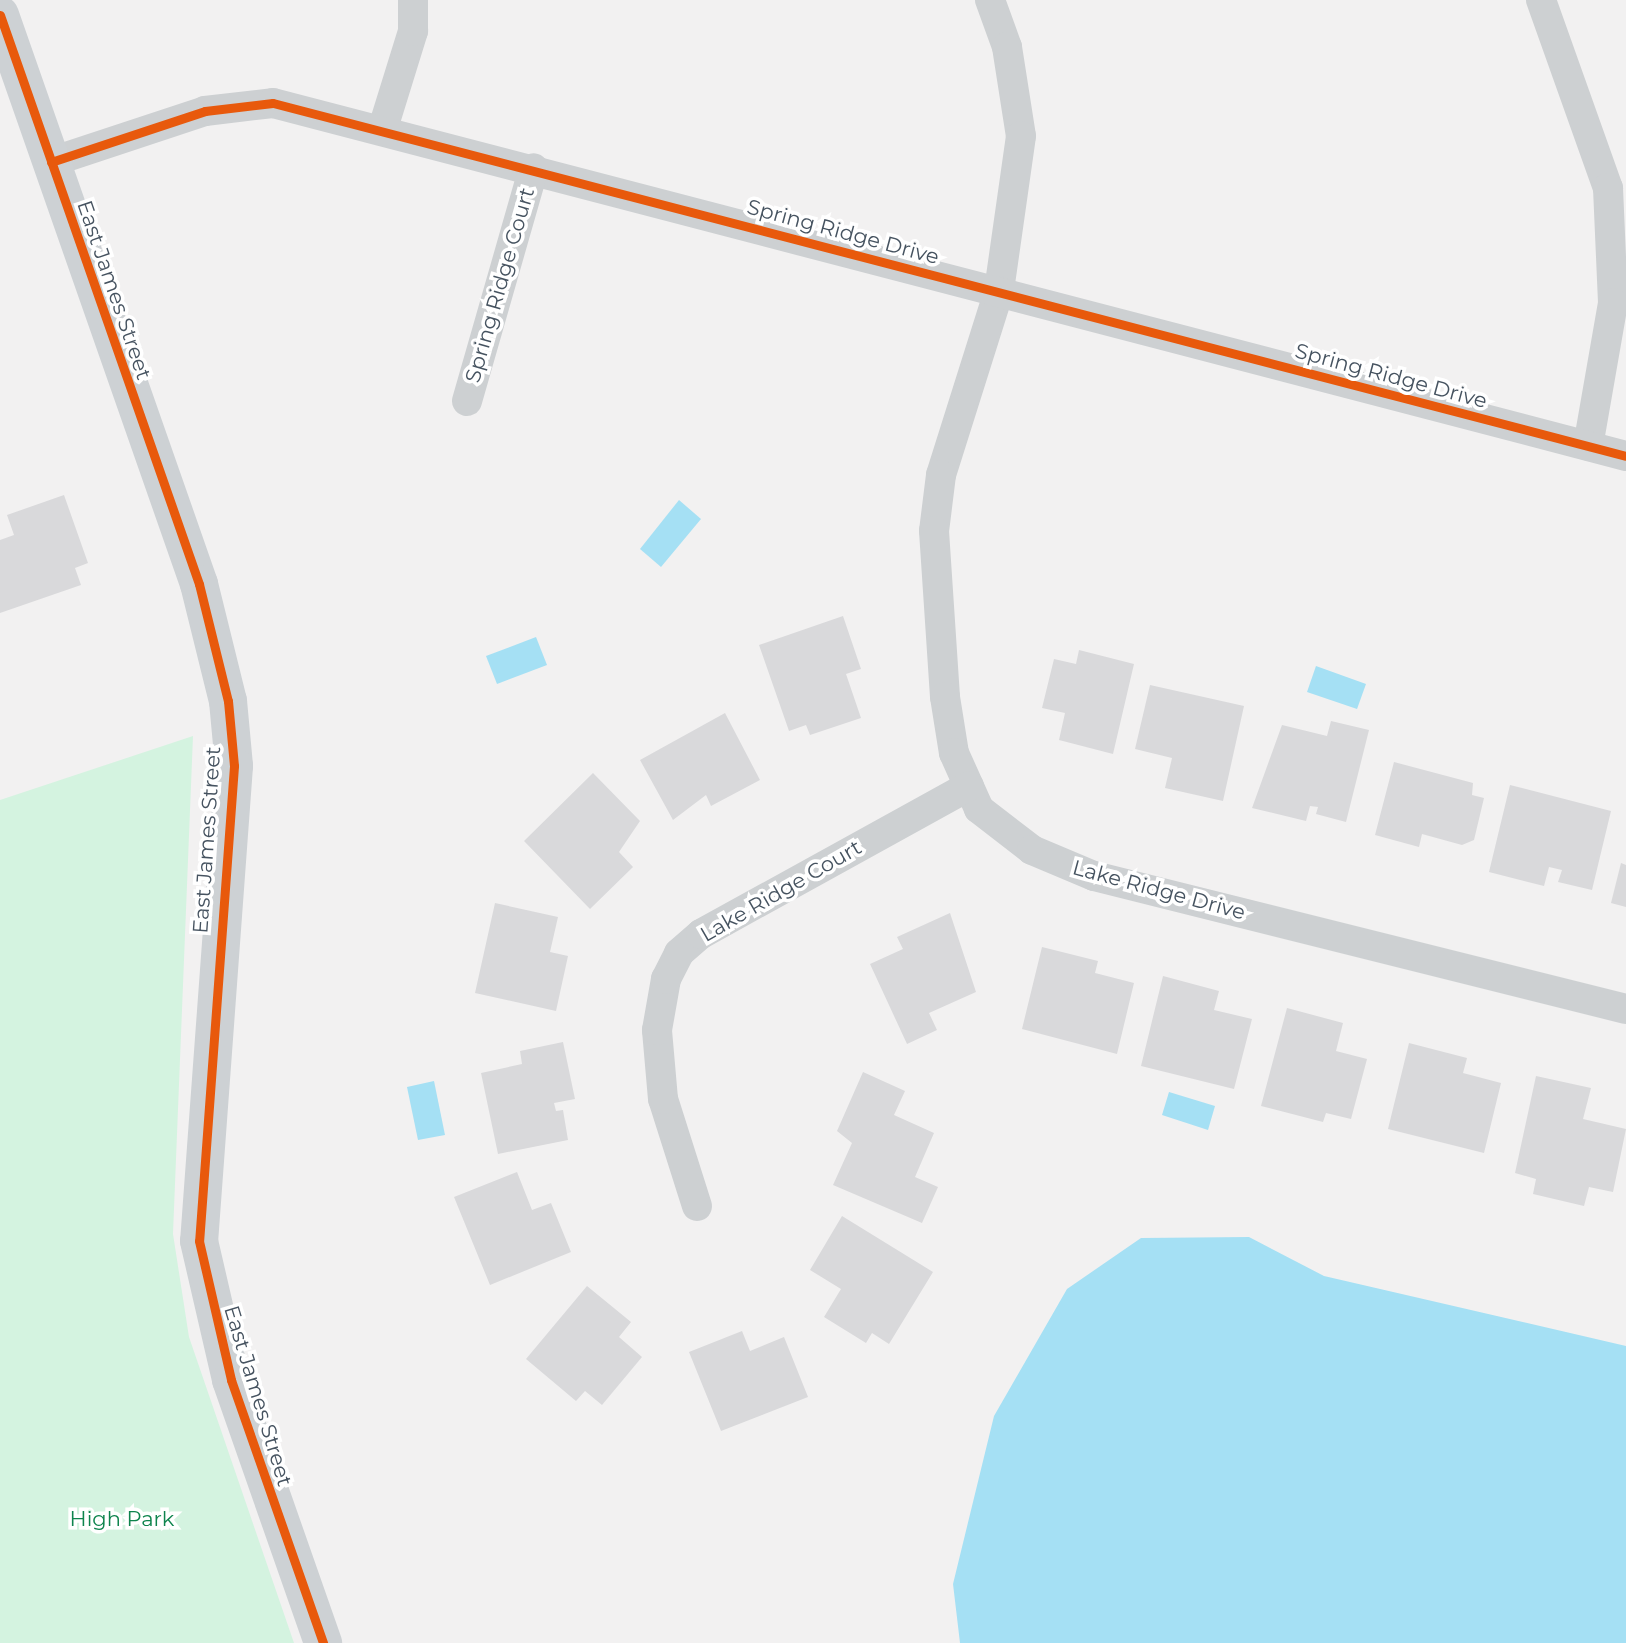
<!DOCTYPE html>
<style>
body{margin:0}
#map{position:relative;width:1626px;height:1643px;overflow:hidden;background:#f2f1f1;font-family:Montserrat,sans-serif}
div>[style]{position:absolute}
.green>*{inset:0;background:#d4f3e0}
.water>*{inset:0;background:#a5e0f4}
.building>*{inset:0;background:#d9d9db}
.street>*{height:30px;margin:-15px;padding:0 15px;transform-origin:15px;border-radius:15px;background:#cdd0d2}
.secondary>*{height:38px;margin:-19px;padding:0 19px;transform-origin:19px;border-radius:19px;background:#cdd1d4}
.cycleway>*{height:9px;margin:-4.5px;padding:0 4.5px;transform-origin:4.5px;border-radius:4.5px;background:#e8590c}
span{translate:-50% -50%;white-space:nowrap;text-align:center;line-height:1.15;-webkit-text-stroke:7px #fff;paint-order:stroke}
.street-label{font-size:21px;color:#465360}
.park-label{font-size:21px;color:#0e844d}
</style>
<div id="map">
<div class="green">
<div style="clip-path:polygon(193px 736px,173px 1234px,189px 1337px,294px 1643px,0 1643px,0 800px)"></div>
</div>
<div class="water">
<div style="clip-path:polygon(679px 500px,701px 519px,661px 567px,640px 549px)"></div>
<div style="clip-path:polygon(536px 637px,547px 665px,497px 684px,486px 656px)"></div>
<div style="clip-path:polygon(1316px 666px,1366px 684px,1357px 709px,1307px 692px)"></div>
<div style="clip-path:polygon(434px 1081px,445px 1135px,418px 1140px,407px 1087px)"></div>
<div style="clip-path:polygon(1169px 1092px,1215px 1106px,1208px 1130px,1162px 1115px)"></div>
<div style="clip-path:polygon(1249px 1237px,1324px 1276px,1626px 1346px,1626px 1643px,960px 1643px,953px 1584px,994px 1416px,1067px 1289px,1141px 1238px)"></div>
</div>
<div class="building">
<div style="clip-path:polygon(64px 495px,88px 563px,75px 568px,81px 585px,0 613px,0 540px,14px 535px,7px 515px)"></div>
<div style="clip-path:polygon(843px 616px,861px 669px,846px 674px,861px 718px,810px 735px,806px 725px,789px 731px,759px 645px)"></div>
<div style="clip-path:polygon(1079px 650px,1134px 664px,1113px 754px,1059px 740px,1065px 713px,1042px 708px,1054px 659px,1076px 664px)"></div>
<div style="clip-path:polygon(1150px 685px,1244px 706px,1223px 801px,1165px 788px,1172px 758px,1135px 749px)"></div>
<div style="clip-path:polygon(725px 713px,760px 780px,711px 806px,706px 795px,673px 820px,640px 760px)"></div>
<div style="clip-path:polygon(1331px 721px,1369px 730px,1346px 822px,1316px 814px,1318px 807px,1310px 806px,1306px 821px,1252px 808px,1282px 725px,1327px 736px)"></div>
<div style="clip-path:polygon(1394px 762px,1473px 783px,1472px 795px,1484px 798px,1474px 840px,1462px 845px,1422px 834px,1419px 847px,1375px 835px)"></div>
<div style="clip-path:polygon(593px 773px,640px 821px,619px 852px,633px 867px,590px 909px,524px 841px)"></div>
<div style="clip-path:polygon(1510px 785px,1611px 811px,1592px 890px,1558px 882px,1562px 870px,1549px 867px,1544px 886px,1489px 872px)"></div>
<div style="clip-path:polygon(1621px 863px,1626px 865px,1626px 907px,1611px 903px)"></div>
<div style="clip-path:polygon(495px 903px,558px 917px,550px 952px,568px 956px,556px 1011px,475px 993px)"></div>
<div style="clip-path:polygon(950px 913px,976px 992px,929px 1013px,937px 1030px,907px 1044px,870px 964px,903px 949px,897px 937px)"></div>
<div style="clip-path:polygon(1042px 947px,1098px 961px,1095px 973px,1134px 983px,1117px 1054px,1022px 1029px)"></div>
<div style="clip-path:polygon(1163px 976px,1219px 991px,1214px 1010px,1252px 1019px,1234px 1089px,1141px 1066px)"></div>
<div style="clip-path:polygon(1287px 1008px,1343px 1023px,1336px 1051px,1367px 1059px,1351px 1119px,1326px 1113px,1323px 1122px,1261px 1106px)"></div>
<div style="clip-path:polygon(563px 1042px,575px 1099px,554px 1103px,556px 1111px,563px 1110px,568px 1140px,498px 1154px,481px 1073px,522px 1064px,520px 1051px)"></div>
<div style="clip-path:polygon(1409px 1043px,1467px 1058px,1463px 1073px,1501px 1083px,1484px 1153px,1388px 1129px)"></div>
<div style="clip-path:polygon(863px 1072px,905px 1091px,894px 1115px,934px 1133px,915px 1177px,938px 1187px,922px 1223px,833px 1185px,852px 1143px,837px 1131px)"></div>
<div style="clip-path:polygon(1536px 1076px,1591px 1088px,1583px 1119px,1626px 1129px,1613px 1192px,1589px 1187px,1584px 1206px,1533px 1194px,1536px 1179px,1515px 1173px)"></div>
<div style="clip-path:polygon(517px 1172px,532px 1210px,551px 1203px,571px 1252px,490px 1285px,454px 1197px)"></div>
<div style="clip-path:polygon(842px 1216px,933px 1272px,889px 1344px,872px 1333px,866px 1343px,824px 1317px,841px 1289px,810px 1270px)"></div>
<div style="clip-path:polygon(587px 1286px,631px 1322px,619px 1337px,642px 1357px,602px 1405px,585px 1391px,576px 1401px,526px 1359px)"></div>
<div style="clip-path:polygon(742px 1331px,750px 1351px,784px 1337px,808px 1397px,721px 1431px,689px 1352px)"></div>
</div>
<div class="street">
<div style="left:990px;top:0;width:50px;rotate:70.1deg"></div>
<div style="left:1007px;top:47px;width:90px;rotate:81.1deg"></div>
<div style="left:1021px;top:136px;width:157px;rotate:98.1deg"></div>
<div style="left:999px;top:291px;width:193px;rotate:107.5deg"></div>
<div style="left:941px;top:475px;width:56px;rotate:97.1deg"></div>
<div style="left:934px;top:531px;width:166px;rotate:86.2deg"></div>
<div style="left:945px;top:697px;width:57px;rotate:80.9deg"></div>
<div style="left:954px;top:753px;width:61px;rotate:65.9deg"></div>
<div style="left:979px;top:809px;width:67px;rotate:37.7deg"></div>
<div style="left:1032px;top:850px;width:67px;rotate:22.8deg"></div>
<div style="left:1094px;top:876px;width:548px;rotate:14.04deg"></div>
<div style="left:1541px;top:0;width:200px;rotate:70.4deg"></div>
<div style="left:1608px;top:188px;width:115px;rotate:87.5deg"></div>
<div style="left:1613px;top:303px;width:145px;rotate:99.9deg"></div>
<div style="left:383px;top:128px;width:102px;rotate:-72.8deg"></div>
<div style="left:413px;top:31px;width:31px;rotate:-90deg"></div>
<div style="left:51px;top:162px;width:162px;rotate:-18.3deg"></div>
<div style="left:205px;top:111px;width:68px;rotate:-6.7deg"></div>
<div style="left:273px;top:103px;width:1398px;rotate:14.62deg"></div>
<div style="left:467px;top:401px;width:242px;rotate:-74deg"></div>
<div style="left:697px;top:1206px;width:112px;rotate:-107.6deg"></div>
<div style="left:663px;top:1099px;width:69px;rotate:-95deg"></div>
<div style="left:657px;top:1030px;width:52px;rotate:-80deg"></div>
<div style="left:666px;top:979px;width:29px;rotate:-63deg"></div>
<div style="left:679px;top:953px;width:29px;rotate:-41deg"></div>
<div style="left:701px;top:934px;width:306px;rotate:-28.9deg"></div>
</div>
<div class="secondary">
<div style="left:0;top:15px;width:603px;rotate:70.72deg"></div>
<div style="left:199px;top:584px;width:121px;rotate:76.1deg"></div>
<div style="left:228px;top:701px;width:65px;rotate:84.7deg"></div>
<div style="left:234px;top:766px;width:476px;rotate:94.2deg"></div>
<div style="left:199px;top:1241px;width:143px;rotate:77deg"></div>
<div style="left:231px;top:1380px;width:279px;rotate:70.7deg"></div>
</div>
<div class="cycleway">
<div style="left:0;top:15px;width:603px;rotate:70.72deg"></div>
<div style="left:199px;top:584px;width:121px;rotate:76.1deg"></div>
<div style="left:228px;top:701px;width:65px;rotate:84.7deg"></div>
<div style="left:234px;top:766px;width:476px;rotate:94.2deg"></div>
<div style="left:199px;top:1241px;width:143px;rotate:77deg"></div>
<div style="left:231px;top:1380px;width:279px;rotate:70.7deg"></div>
<div style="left:51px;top:162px;width:162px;rotate:-18.3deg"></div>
<div style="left:205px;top:111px;width:68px;rotate:-6.7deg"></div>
<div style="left:273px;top:103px;width:1398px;rotate:14.62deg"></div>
</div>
<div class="street-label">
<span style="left:843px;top:232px;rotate:15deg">Spring Ridge Drive</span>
<span style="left:500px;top:285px;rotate:-74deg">Spring Ridge Court</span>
<span style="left:114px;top:290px;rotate:71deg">East James Street</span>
<span style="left:1391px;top:376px;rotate:15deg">Spring Ridge Drive</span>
<span style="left:207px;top:840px;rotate:-86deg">East James Street</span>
<span style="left:1159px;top:890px;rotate:15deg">Lake Ridge Drive</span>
<span style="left:781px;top:891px;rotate:-30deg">Lake Ridge Court</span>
<span style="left:258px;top:1396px;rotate:73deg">East James Street</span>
</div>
<div class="park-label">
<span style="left:122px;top:1519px">High Park</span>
</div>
</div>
